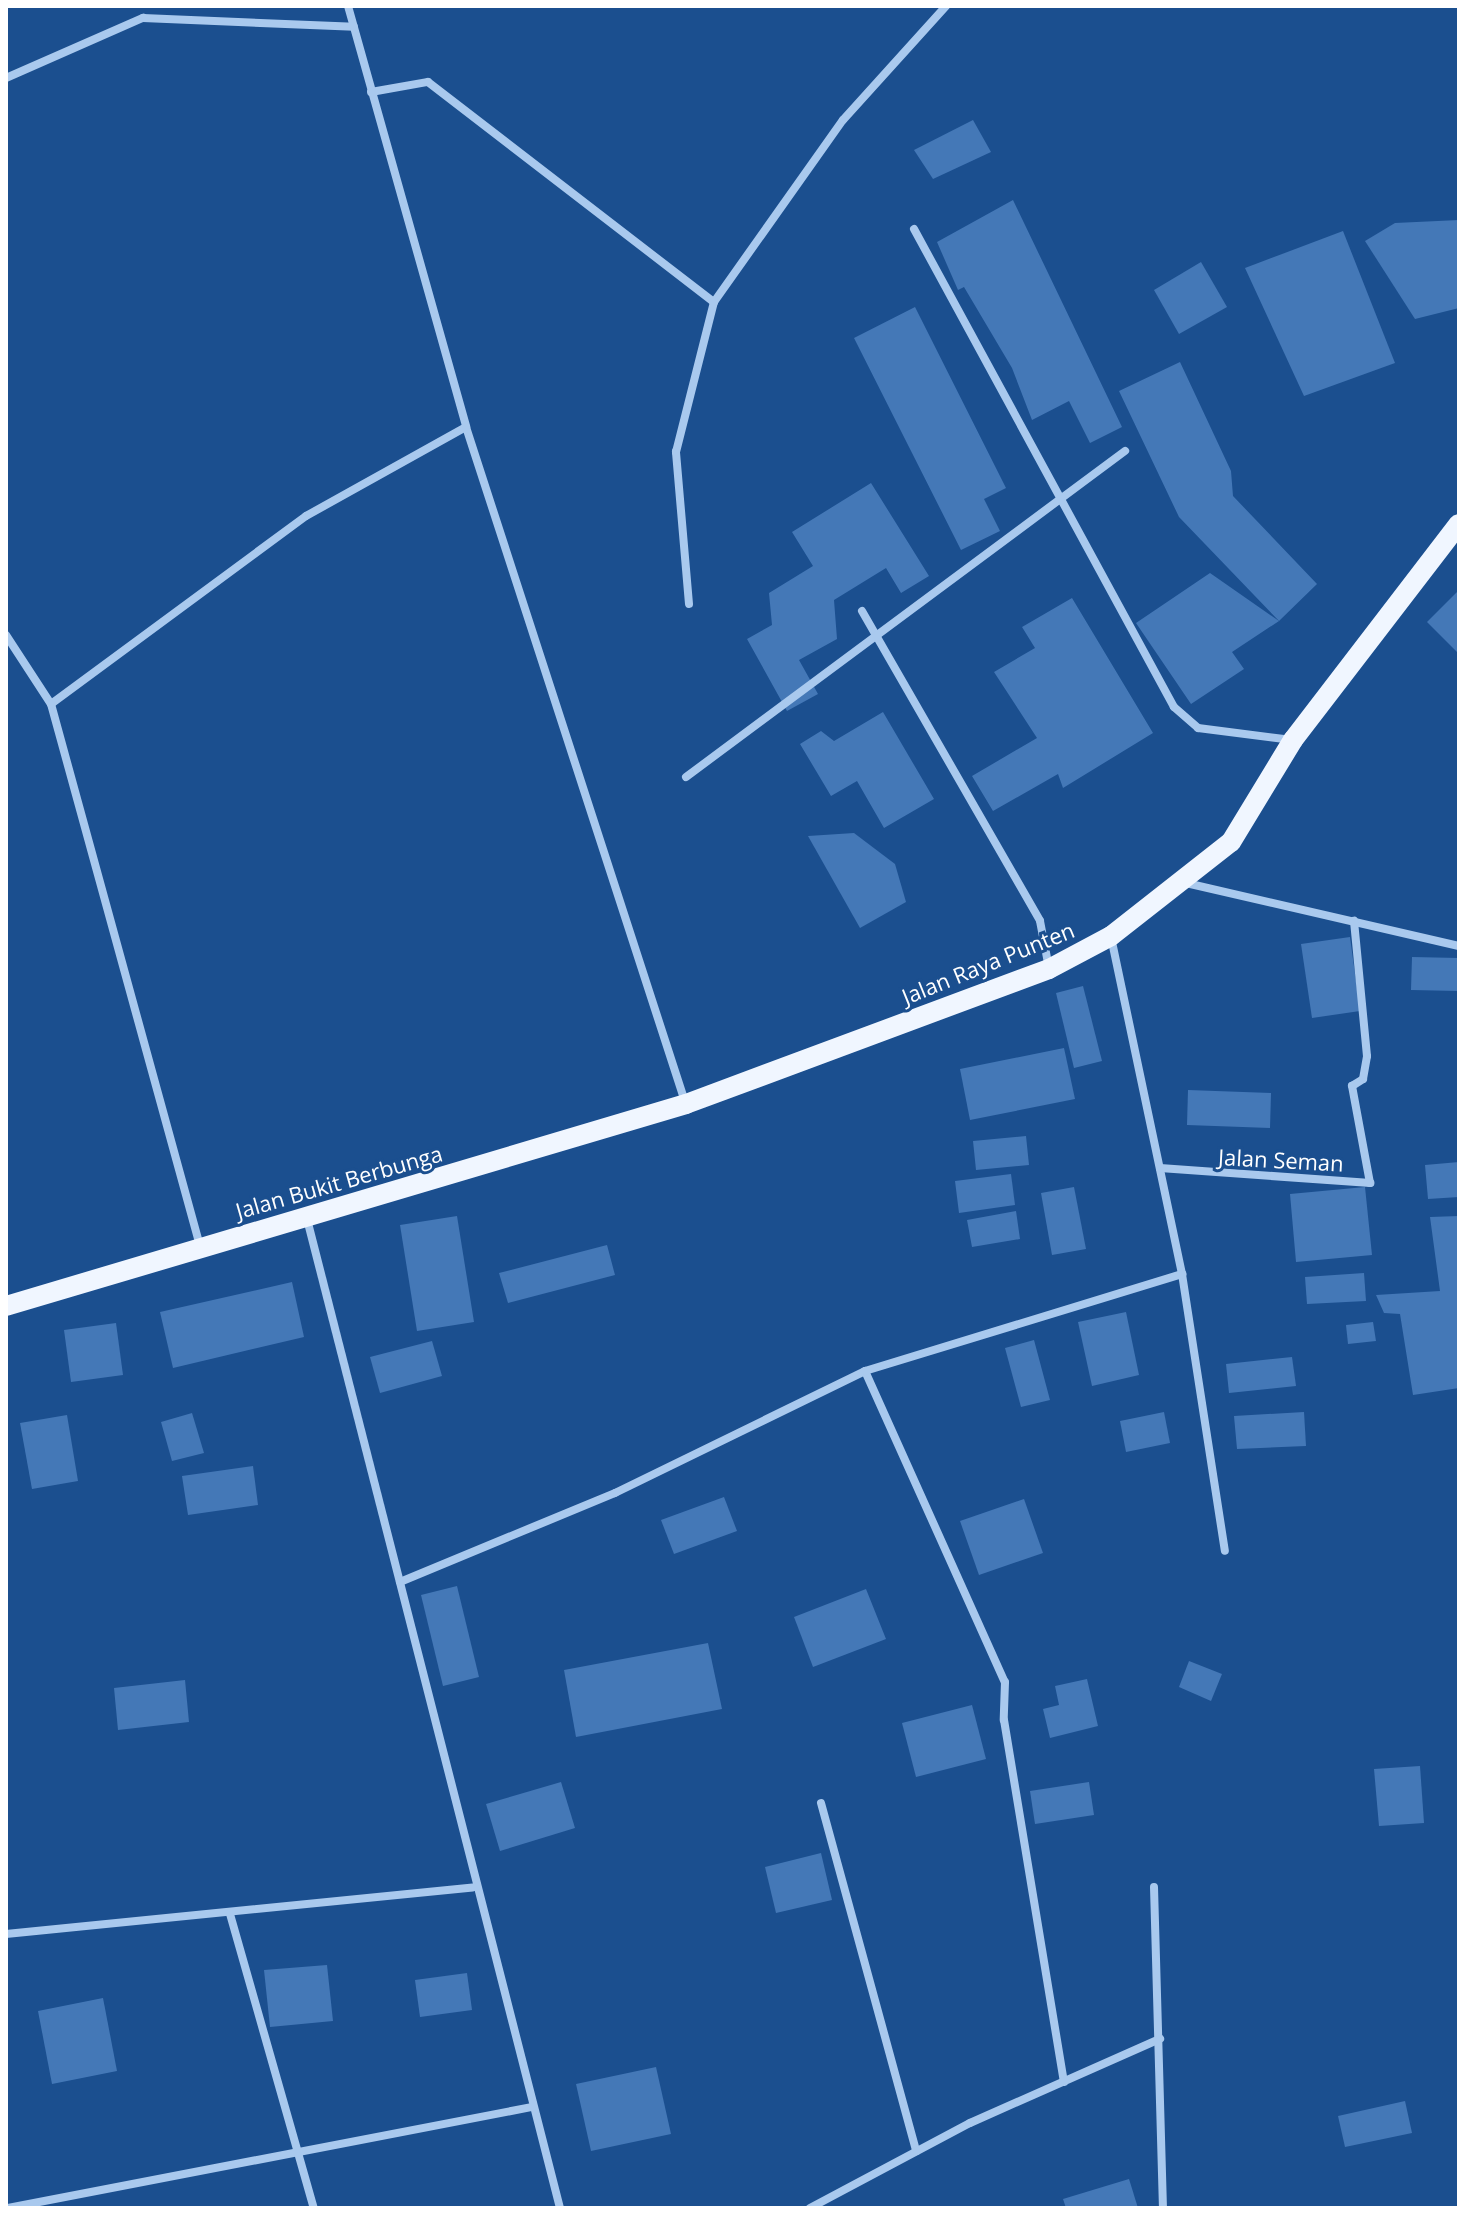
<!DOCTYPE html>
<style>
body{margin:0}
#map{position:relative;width:1465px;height:2214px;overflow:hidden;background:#1b4f8f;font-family:"Open Sans",sans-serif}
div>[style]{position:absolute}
.building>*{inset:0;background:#4478b7}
.street>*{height:8px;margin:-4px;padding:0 4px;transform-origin:4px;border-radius:4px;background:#a9c9ee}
.primary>*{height:20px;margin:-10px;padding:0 10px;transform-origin:10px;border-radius:10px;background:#f0f6ff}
span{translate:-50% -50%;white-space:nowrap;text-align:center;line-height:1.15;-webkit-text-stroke:6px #1b4f8f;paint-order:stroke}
.street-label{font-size:22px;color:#fff}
.frame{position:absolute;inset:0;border:8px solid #fff;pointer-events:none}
</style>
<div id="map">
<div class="building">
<div style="clip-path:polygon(973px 120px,991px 152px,933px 179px,914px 150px)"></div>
<div style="clip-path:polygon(1013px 200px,1122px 427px,1090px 443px,1069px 401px,1032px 420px,1012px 368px,964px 287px,958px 290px,937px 242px)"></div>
<div style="clip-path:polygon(1459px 220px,1459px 308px,1415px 319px,1365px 241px,1395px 223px)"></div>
<div style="clip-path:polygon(1343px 231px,1395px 363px,1304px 396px,1245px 268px)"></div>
<div style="clip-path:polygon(1201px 262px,1227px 307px,1179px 334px,1154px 290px)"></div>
<div style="clip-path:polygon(915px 307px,1006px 488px,984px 499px,1000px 531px,961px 550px,854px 338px)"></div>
<div style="clip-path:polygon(1180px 362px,1231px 471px,1233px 496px,1317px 584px,1279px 621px,1179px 517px,1119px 391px)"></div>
<div style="clip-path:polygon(871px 483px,929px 576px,901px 593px,886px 568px,834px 600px,837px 639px,799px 660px,818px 694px,787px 711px,747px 639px,772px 625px,769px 593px,813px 566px,792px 532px)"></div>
<div style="clip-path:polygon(1210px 573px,1279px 621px,1232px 652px,1244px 669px,1191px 704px,1136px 623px)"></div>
<div style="clip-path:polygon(1459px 590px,1459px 654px,1427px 622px)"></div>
<div style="clip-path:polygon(1072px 598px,1153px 733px,1063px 788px,1058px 774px,993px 811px,972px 776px,1037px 738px,994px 672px,1035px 648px,1022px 627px)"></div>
<div style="clip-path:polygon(883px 712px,934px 799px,884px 828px,857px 781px,831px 796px,800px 744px,821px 731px,834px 741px)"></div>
<div style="clip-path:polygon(854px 833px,895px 864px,906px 902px,860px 928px,808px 836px)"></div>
<div style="clip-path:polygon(1350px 937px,1360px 1011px,1312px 1018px,1301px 944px)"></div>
<div style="clip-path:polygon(1412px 957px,1459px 958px,1459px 991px,1411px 990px)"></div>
<div style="clip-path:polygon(1083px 986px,1102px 1061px,1074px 1068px,1056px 993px)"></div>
<div style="clip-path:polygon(1064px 1048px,1075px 1099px,970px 1120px,960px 1069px)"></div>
<div style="clip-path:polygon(1188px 1090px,1271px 1093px,1270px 1128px,1187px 1125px)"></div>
<div style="clip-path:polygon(1026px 1136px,1029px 1165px,976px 1170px,973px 1141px)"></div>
<div style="clip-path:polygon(1459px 1162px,1459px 1197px,1428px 1199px,1425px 1165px)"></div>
<div style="clip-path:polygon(1011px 1174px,1015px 1205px,959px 1213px,955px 1181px)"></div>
<div style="clip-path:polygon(1074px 1187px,1086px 1249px,1052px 1255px,1041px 1193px)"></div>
<div style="clip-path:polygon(1365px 1187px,1372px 1255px,1296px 1262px,1290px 1194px)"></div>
<div style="clip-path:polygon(1016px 1211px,1020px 1239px,972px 1247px,967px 1220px)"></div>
<div style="clip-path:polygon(457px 1216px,474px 1322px,417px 1331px,400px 1225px)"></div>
<div style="clip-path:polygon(1459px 1216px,1459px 1388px,1413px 1395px,1400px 1314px,1384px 1313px,1376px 1295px,1440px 1291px,1430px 1217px)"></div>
<div style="clip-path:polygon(607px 1245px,615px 1275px,508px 1303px,499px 1273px)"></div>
<div style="clip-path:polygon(1364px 1273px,1366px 1301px,1307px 1304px,1305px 1277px)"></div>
<div style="clip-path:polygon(292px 1282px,304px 1337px,173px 1368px,160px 1312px)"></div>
<div style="clip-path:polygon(1126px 1312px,1139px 1375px,1092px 1386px,1078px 1322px)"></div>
<div style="clip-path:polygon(1373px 1322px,1376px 1341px,1348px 1344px,1346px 1325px)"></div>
<div style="clip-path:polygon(116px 1323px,123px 1375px,71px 1382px,64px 1330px)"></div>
<div style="clip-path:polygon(1034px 1340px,1050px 1400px,1021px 1407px,1005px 1348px)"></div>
<div style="clip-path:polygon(432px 1341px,442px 1376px,380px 1393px,370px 1357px)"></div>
<div style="clip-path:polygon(1292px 1357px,1296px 1386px,1229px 1393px,1226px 1364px)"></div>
<div style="clip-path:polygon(1164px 1412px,1170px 1443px,1126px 1452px,1120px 1421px)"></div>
<div style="clip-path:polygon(1304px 1412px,1306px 1446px,1237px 1449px,1234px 1416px)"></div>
<div style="clip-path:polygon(192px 1413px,204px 1453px,172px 1461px,161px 1422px)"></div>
<div style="clip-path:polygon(67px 1415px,78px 1481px,32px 1489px,20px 1423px)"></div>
<div style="clip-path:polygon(253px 1466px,258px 1505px,188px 1515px,182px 1476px)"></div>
<div style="clip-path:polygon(724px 1497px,737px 1531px,674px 1554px,661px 1520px)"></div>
<div style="clip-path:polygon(1024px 1499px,1043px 1553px,979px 1575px,960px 1521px)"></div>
<div style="clip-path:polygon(457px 1586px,479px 1677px,443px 1686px,421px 1595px)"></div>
<div style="clip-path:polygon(866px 1589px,886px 1639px,813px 1667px,794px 1617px)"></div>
<div style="clip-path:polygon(708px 1643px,722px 1709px,576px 1737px,564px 1670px)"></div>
<div style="clip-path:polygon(1189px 1661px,1222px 1674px,1211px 1701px,1179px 1687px)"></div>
<div style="clip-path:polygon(1087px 1679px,1098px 1726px,1050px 1738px,1043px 1709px,1059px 1705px,1055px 1686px)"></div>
<div style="clip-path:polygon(185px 1680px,189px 1722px,118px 1730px,114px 1688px)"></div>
<div style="clip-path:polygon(972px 1705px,986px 1759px,916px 1777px,902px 1723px)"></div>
<div style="clip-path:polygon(1420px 1766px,1424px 1823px,1379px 1826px,1374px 1769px)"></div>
<div style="clip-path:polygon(561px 1782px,575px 1828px,500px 1851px,486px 1804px)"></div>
<div style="clip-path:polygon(1089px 1782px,1094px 1815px,1035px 1824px,1030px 1791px)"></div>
<div style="clip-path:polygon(821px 1853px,832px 1900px,776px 1913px,765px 1867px)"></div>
<div style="clip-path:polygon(327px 1965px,333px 2021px,270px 2027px,264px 1970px)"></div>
<div style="clip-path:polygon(467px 1973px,472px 2010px,420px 2017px,415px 1980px)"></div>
<div style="clip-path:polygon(103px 1998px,117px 2071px,52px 2084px,38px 2011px)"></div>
<div style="clip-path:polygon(656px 2067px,671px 2134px,591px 2151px,576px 2084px)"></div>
<div style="clip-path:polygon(1405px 2101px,1412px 2133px,1345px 2147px,1338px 2116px)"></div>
<div style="clip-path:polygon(1129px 2179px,1138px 2208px,1066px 2208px,1063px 2199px)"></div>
</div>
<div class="street">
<div style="left:348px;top:6px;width:437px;rotate:74.3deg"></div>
<div style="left:466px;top:427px;width:710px;rotate:72.02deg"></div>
<div style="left:6px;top:78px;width:150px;rotate:-23.7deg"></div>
<div style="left:143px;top:18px;width:211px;rotate:2.4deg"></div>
<div style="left:371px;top:92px;width:58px;rotate:-10deg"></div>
<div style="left:428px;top:82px;width:361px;rotate:37.6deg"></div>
<div style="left:714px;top:302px;width:223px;rotate:-54.7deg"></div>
<div style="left:843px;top:120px;width:154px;rotate:-47.9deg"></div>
<div style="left:914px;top:229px;width:544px;rotate:61.46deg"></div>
<div style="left:1174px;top:707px;width:32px;rotate:41deg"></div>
<div style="left:1198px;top:728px;width:95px;rotate:7.3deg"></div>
<div style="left:689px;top:604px;width:153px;rotate:-94.9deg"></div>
<div style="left:676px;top:452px;width:155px;rotate:-75.8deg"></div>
<div style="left:862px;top:611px;width:357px;rotate:60.1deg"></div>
<div style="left:1040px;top:921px;width:48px;rotate:79.2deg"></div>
<div style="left:6px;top:635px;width:82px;rotate:56.9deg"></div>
<div style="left:686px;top:777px;width:547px;rotate:-36.6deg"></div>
<div style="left:1186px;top:883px;width:280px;rotate:13deg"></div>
<div style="left:1111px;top:937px;width:344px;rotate:78.1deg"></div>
<div style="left:1182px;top:1274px;width:280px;rotate:81.2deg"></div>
<div style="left:1160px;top:1168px;width:211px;rotate:4.1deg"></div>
<div style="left:1370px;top:1183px;width:99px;rotate:-100.5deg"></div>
<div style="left:1352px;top:1086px;width:13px;rotate:-32deg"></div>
<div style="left:1363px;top:1079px;width:23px;rotate:-80deg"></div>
<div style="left:1367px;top:1056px;width:136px;rotate:-95.5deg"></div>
<div style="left:307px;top:1219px;width:1021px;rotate:75.65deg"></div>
<div style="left:200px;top:1246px;width:562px;rotate:-105.37deg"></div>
<div style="left:51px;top:704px;width:317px;rotate:-36.4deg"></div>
<div style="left:306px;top:516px;width:183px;rotate:-29.1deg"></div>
<div style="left:865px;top:1371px;width:341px;rotate:65.8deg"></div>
<div style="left:1005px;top:1682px;width:38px;rotate:92deg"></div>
<div style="left:1004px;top:1720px;width:367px;rotate:80.6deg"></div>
<div style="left:400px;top:1582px;width:233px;rotate:-22.5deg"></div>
<div style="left:615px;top:1493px;width:278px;rotate:-26deg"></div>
<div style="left:865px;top:1371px;width:332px;rotate:-17deg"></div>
<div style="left:821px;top:1803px;width:361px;rotate:74.7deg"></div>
<div style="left:1154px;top:1887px;width:321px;rotate:88.4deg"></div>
<div style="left:230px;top:1914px;width:306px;rotate:74.1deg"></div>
<div style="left:6px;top:1934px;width:469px;rotate:-5.7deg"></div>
<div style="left:8px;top:2208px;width:534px;rotate:-10.91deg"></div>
<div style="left:810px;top:2208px;width:181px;rotate:-28deg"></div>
<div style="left:970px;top:2123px;width:208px;rotate:-23.9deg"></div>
</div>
<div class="primary">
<div style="left:6px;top:1306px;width:709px;rotate:-16.54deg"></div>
<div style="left:686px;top:1104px;width:387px;rotate:-20.4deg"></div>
<div style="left:1049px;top:969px;width:70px;rotate:-28deg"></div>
<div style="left:1111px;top:936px;width:152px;rotate:-38.1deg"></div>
<div style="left:1231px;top:842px;width:119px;rotate:-58.7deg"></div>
<div style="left:1293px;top:740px;width:272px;rotate:-52.5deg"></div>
</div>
<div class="street-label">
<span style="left:988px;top:963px;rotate:-22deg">Jalan Raya Punten</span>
<span style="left:1281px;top:1160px;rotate:3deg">Jalan Seman</span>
<span style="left:339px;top:1182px;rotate:-16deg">Jalan Bukit Berbunga</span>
</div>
<div class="frame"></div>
</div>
